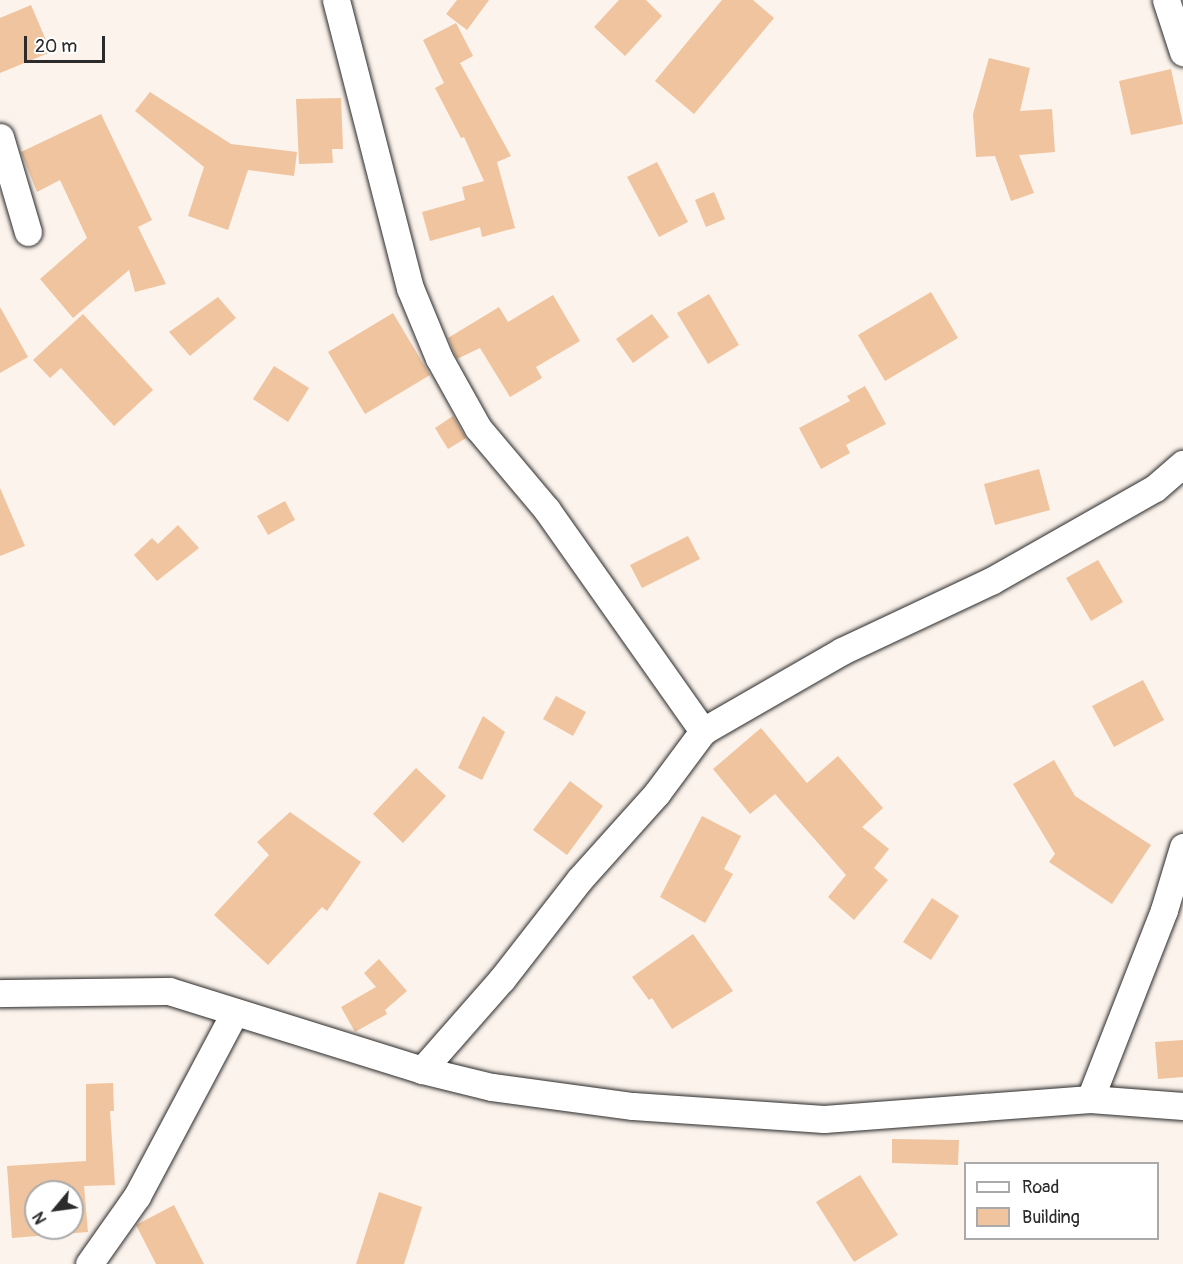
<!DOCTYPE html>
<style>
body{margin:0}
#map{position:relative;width:1183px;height:1264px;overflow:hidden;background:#fcf3ec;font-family:Pangolin,sans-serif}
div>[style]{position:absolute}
.building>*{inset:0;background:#efc49f}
.roads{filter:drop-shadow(0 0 2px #2b2b2b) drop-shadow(0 0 2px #2b2b2b)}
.street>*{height:27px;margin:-13.5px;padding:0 13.5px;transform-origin:13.5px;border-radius:13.5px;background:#fff}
span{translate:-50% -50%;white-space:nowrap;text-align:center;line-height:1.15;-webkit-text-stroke:4.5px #fff;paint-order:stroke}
.legend{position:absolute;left:964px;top:1162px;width:195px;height:78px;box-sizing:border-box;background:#fff;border:2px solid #aaa;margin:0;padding:8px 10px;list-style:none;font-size:18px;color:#2b2b2b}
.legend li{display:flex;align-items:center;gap:12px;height:30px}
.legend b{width:30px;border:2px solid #aaa}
.north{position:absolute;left:24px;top:1180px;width:60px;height:60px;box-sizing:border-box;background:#fff;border:2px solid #aaa;border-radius:50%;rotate:241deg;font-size:16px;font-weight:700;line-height:24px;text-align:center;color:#2b2b2b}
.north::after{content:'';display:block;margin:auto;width:21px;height:27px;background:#2b2b2b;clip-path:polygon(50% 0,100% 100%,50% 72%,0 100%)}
.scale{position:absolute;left:24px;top:36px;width:81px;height:27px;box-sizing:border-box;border:3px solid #2b2b2b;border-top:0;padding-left:8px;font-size:18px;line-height:21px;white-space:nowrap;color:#2b2b2b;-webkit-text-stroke:4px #fff;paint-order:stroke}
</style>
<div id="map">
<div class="building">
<div style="clip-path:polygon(457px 0,489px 0,467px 30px,446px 14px)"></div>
<div style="clip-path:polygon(619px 0,646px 0,662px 16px,625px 56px,594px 27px)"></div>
<div style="clip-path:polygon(722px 0,753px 0,774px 18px,694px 114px,655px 81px)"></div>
<div style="clip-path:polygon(31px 5px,51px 52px,0 73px,0 18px)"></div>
<div style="clip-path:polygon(456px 23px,473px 56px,460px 63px,511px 156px,497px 162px,515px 228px,482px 237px,480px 227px,430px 241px,422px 212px,465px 200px,462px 187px,484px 181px,464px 137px,461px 138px,435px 88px,444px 83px,423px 40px)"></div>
<div style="clip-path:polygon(989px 58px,1030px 68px,1020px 111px,1052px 109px,1055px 152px,1019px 155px,1034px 193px,1011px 201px,995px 156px,976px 157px,973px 114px)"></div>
<div style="clip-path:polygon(1171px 69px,1183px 124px,1131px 135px,1119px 81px)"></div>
<div style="clip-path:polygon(150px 92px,231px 144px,297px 152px,294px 176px,248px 170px,228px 230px,188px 216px,204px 167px,135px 111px)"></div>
<div style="clip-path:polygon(341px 98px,343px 149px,332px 149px,333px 163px,299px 164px,296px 99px)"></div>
<div style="clip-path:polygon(101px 114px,152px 220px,138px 227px,166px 284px,135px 292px,129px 270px,73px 318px,40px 279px,87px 238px,60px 180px,37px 192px,21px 152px)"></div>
<div style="clip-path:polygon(657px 162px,688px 222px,659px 237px,627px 177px)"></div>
<div style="clip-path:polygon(714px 192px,725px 219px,706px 227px,695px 200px)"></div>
<div style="clip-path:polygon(931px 292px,958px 338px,885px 381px,858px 335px)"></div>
<div style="clip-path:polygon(709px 294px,739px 345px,708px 364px,677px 313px)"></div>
<div style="clip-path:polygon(553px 295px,580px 341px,536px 367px,542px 378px,510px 397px,480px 348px,457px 359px,448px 338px,499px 307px,508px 322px)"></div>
<div style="clip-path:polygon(218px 297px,236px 318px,190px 356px,169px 332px)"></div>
<div style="clip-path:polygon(0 307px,28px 357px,0 373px)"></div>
<div style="clip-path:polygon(393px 313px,430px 375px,365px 414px,328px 352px)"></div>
<div style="clip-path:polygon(83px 314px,153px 390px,114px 426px,61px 368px,50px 378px,33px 360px)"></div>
<div style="clip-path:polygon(652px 314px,669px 337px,633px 363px,616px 339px)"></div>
<div style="clip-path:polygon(274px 366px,309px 388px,288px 422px,253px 399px)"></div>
<div style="clip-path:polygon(865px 386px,886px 424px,846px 445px,850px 453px,821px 469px,799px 428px,850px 401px,847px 396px)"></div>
<div style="clip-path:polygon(453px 416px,466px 438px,448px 449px,435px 428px)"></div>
<div style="clip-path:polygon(1039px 469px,1050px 510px,995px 525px,984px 484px)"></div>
<div style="clip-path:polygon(0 488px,25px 546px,0 556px)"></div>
<div style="clip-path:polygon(285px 501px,295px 520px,268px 535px,257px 516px)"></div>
<div style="clip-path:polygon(178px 525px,199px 548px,157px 581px,134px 555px,152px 538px,158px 544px)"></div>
<div style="clip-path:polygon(688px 536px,700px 559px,642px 588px,630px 565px)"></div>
<div style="clip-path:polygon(1098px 560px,1123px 602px,1091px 621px,1066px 578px)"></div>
<div style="clip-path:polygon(1143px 680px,1164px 720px,1114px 747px,1092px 706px)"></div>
<div style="clip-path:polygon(556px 696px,586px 712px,573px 736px,543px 719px)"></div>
<div style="clip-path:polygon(483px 716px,505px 732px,482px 780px,458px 768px)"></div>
<div style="clip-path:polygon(761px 728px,807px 783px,838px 756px,883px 808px,862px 827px,889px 849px,874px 868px,888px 880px,854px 920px,828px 897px,846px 875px,775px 794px,750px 814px,713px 769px)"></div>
<div style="clip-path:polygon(1054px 760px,1075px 796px,1151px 845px,1112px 904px,1049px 862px,1055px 854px,1013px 784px)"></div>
<div style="clip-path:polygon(416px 768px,446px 796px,403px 843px,373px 814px)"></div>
<div style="clip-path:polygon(570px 781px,603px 806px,567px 855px,533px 830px)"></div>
<div style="clip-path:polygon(290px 812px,361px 862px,327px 911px,322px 907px,268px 965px,214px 915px,269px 855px,257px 842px)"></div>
<div style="clip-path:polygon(702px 816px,741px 836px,724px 869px,733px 874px,705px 923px,660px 897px)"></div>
<div style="clip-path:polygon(932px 898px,959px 916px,931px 960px,903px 942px)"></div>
<div style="clip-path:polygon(693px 934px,733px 991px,672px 1029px,652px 998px,649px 1000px,632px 977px)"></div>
<div style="clip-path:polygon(379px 959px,407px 991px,385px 1010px,387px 1014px,355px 1032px,341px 1007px,376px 987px,364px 973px)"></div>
<div style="clip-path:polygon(1183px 1040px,1183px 1077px,1158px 1079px,1155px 1042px)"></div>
<div style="clip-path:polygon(evenodd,113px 1083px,114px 1111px,110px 1111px,115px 1185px,84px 1186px,88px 1232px,12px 1238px,7px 1166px,86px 1161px,86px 1084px,113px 1083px,36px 1192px,72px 1192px,72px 1228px,36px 1228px,36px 1192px)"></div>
<div style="clip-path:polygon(892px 1139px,959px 1140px,958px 1165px,892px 1163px)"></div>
<div style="clip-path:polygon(860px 1175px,898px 1235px,854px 1262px,816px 1202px)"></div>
<div style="clip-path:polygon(379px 1192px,422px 1207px,404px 1264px,356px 1264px)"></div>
<div style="clip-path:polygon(174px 1205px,204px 1264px,156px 1264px,136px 1225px)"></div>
</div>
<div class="roads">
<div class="street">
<div style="left:336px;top:0;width:297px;rotate:75.6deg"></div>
<div style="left:410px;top:288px;width:76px;rotate:67.5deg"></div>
<div style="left:439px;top:358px;width:80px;rotate:60.9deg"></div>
<div style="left:478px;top:428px;width:107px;rotate:49.9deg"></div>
<div style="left:547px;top:510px;width:271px;rotate:54.8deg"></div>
<div style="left:1166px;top:0;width:55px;rotate:71.9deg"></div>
<div style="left:0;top:137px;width:99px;rotate:73.6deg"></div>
<div style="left:0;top:993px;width:169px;rotate:-0.7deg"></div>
<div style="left:169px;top:991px;width:265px;rotate:17.3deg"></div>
<div style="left:422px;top:1070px;width:72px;rotate:13.7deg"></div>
<div style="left:492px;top:1087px;width:142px;rotate:7.7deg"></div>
<div style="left:633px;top:1106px;width:191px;rotate:3.9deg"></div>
<div style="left:824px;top:1119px;width:267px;rotate:-4.3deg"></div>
<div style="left:1090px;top:1099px;width:93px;rotate:4.3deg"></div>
<div style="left:422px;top:1070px;width:121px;rotate:-48.7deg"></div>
<div style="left:502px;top:979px;width:125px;rotate:-52.1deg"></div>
<div style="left:579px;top:880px;width:117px;rotate:-48.1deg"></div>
<div style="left:657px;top:793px;width:77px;rotate:-53.4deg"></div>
<div style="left:703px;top:731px;width:160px;rotate:-29.9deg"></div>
<div style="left:842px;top:651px;width:165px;rotate:-25.2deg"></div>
<div style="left:991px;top:581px;width:189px;rotate:-29.6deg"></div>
<div style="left:1155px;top:488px;width:37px;rotate:-41deg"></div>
<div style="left:1090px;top:1099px;width:203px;rotate:-68.6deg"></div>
<div style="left:1164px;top:910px;width:66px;rotate:-73.2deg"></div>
<div style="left:89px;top:1264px;width:83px;rotate:-54.8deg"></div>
<div style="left:137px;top:1196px;width:208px;rotate:-62deg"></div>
</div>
</div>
<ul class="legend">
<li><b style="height:8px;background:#fff"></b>Road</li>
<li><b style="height:16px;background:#efc49f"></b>Building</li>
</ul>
<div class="north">N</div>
<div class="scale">20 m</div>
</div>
